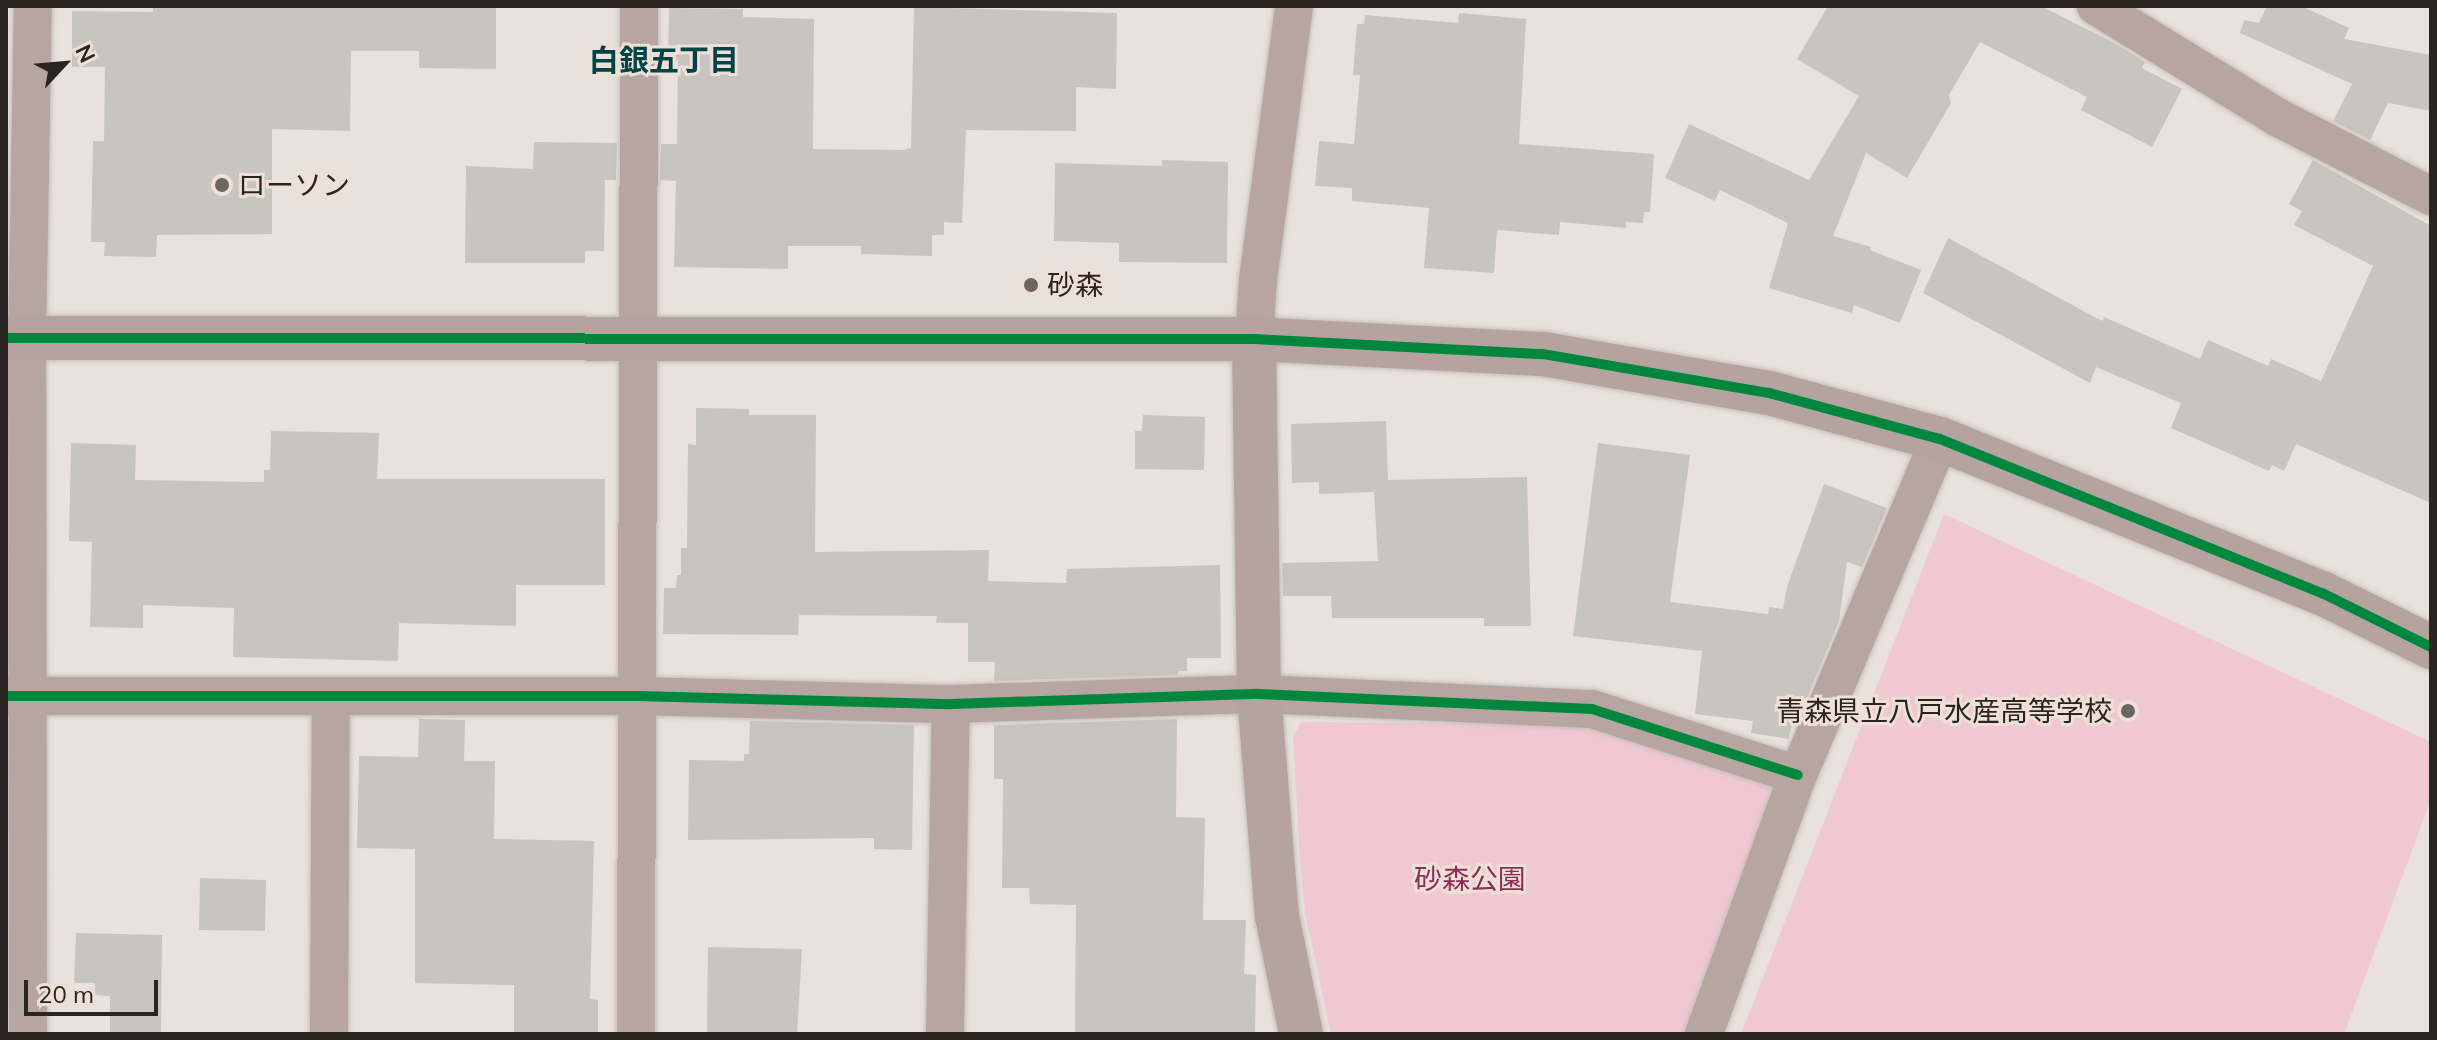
<!DOCTYPE html>
<meta charset="utf-8">
<style>
body{margin:0}
#map{position:relative;width:2437px;height:1040px;overflow:hidden;background:#e8e1dc;font-family:Mulish,"Noto Sans JP",sans-serif}
div>[style]{position:absolute}
.green>*{inset:0;background:#f0c8d2}
.building>*{inset:0;background:#c8c4bf}
.roads{filter:drop-shadow(0 0 2px #c5bfbb) drop-shadow(0 0 2px #c5bfbb)}
.street>*{height:38px;margin:-19px;padding:0 19px;transform-origin:19px;border-radius:19px;background:#b6a5a1}
.secondary>*{height:44px;margin:-22px;padding:0 22px;transform-origin:22px;border-radius:22px;background:#b5a3a0}
.cycleway>*{height:10px;margin:-5px;padding:0 5px;transform-origin:5px;border-radius:5px;background:#00873e}
.dots>*{width:22px;height:22px;translate:-50% -50%;box-sizing:border-box;border:4px solid #eee0d6;border-radius:50%}
span{translate:-50% -50%;white-space:nowrap;text-align:center;line-height:1.15;-webkit-text-stroke:6px #eee0d6;paint-order:stroke}
.poi-label{font-size:28px;color:#292420}
.left{translate:0 -50%;text-align:left}
.right{translate:-100% -50%;text-align:right}
.park-label{font-size:28px;color:#8d2c56}
.neighbourhood-label{font-size:30px;color:#004348;font-weight:700}
.frame{position:absolute;inset:0;border:8px solid #292420;pointer-events:none}
.north{position:absolute;left:24px;top:24px;width:80px;height:80px;-webkit-text-stroke:6px #eee0d6;paint-order:stroke;rotate:64deg;font-size:22px;font-weight:700;line-height:32px;text-align:center;color:#292420}
.north::after{content:'';display:block;margin:auto;width:28px;height:36px;background:#292420;clip-path:polygon(50% 0,100% 100%,50% 72%,0 100%)}
.scale{position:absolute;left:24px;top:980px;width:134px;height:36px;box-sizing:border-box;border:4px solid #292420;border-top:0;padding-left:10px;font-size:24px;line-height:28px;white-space:nowrap;color:#292420;-webkit-text-stroke:6px #eee0d6;paint-order:stroke}
</style>
<div id="map">
<div class="green">
<div style="clip-path:polygon(1944px 514px,2431px 742px,2431px 799px,2344px 1034px,1741px 1034px)"></div>
<div style="clip-path:polygon(1301px 722px,1588px 724px,1765px 779px,1777px 796px,1692px 1034px,1331px 1034px,1305px 912px,1300px 860px,1293px 737px)"></div>
</div>
<div class="building">
<div style="clip-path:polygon(153px 6px,496px 6px,496px 69px,419px 68px,419px 51px,351px 51px,350px 131px,272px 129px,272px 234px,157px 235px,156px 257px,104px 256px,105px 242px,91px 242px,93px 141px,104px 141px,105px 67px,72px 67px,72px 11px,153px 12px)"></div>
<div style="clip-path:polygon(1828px 6px,2041px 6px,2118px 45px,2145px 62px,2142px 68px,2182px 89px,2152px 147px,2081px 110px,2087px 97px,1980px 42px,1949px 95px,1951px 103px,1907px 178px,1866px 153px,1833px 236px,1871px 247px,1870px 250px,1921px 270px,1900px 323px,1854px 305px,1852px 313px,1769px 288px,1788px 223px,1720px 190px,1715px 201px,1665px 178px,1689px 124px,1809px 180px,1859px 96px,1797px 59px)"></div>
<div style="clip-path:polygon(2267px 6px,2301px 6px,2349px 28px,2344px 39px,2431px 55px,2431px 111px,2388px 103px,2370px 140px,2333px 121px,2352px 84px,2240px 33px,2244px 20px,2259px 23px)"></div>
<div style="clip-path:polygon(914px 7px,1117px 13px,1116px 89px,1076px 87px,1076px 131px,966px 130px,962px 223px,944px 222px,944px 235px,932px 235px,932px 256px,861px 254px,861px 246px,788px 246px,788px 269px,674px 267px,676px 181px,660px 180px,661px 144px,677px 144px,678px 60px,668px 59px,669px 8px,743px 9px,743px 17px,814px 19px,813px 149px,903px 150px,911px 148px)"></div>
<div style="clip-path:polygon(1459px 13px,1526px 19px,1519px 144px,1654px 154px,1650px 212px,1644px 212px,1643px 223px,1626px 222px,1626px 228px,1560px 222px,1559px 235px,1497px 230px,1494px 273px,1424px 268px,1429px 208px,1352px 201px,1352px 188px,1315px 186px,1319px 141px,1354px 144px,1360px 75px,1353px 75px,1357px 24px,1364px 24px,1365px 15px,1458px 23px)"></div>
<div style="clip-path:polygon(534px 142px,617px 143px,616px 180px,605px 180px,604px 251px,585px 251px,585px 263px,465px 263px,466px 166px,533px 169px)"></div>
<div style="clip-path:polygon(1162px 160px,1228px 162px,1227px 263px,1119px 262px,1119px 243px,1054px 241px,1055px 163px,1162px 166px)"></div>
<div style="clip-path:polygon(2313px 160px,2431px 226px,2431px 503px,2296px 444px,2284px 471px,2272px 465px,2269px 471px,2171px 428px,2181px 403px,2096px 367px,2090px 383px,1923px 293px,1948px 238px,2102px 321px,2104px 317px,2200px 359px,2208px 340px,2268px 366px,2271px 359px,2321px 381px,2373px 266px,2294px 225px,2302px 211px,2289px 204px)"></div>
<div style="clip-path:polygon(696px 408px,749px 409px,749px 415px,816px 415px,815px 552px,989px 550px,988px 581px,1066px 583px,1067px 569px,1220px 565px,1221px 658px,1187px 658px,1187px 671px,1178px 671px,1178px 675px,994px 681px,995px 662px,968px 662px,968px 623px,936px 623px,937px 616px,799px 615px,798px 635px,663px 634px,664px 588px,676px 588px,677px 575px,681px 575px,681px 548px,687px 548px,688px 444px,696px 445px)"></div>
<div style="clip-path:polygon(1143px 415px,1205px 417px,1204px 470px,1135px 469px,1135px 431px,1142px 431px)"></div>
<div style="clip-path:polygon(1386px 421px,1388px 480px,1527px 477px,1531px 626px,1484px 626px,1484px 618px,1332px 618px,1331px 596px,1283px 596px,1282px 563px,1378px 561px,1374px 492px,1319px 494px,1319px 482px,1292px 483px,1291px 424px)"></div>
<div style="clip-path:polygon(271px 431px,379px 433px,377px 479px,605px 479px,605px 585px,516px 585px,516px 626px,399px 623px,398px 661px,233px 657px,234px 608px,143px 605px,143px 628px,90px 627px,92px 542px,69px 541px,71px 443px,136px 445px,135px 480px,264px 482px,264px 470px,270px 470px)"></div>
<div style="clip-path:polygon(1598px 443px,1690px 455px,1670px 602px,1768px 614px,1769px 607px,1783px 609px,1787px 587px,1824px 484px,1887px 508px,1862px 567px,1847px 562px,1839px 621px,1804px 705px,1796px 704px,1789px 739px,1751px 733px,1753px 721px,1695px 714px,1702px 651px,1573px 636px)"></div>
<div style="clip-path:polygon(419px 719px,465px 720px,464px 761px,495px 761px,494px 839px,594px 841px,590px 999px,598px 1000px,598px 1034px,514px 1034px,514px 985px,415px 983px,415px 849px,357px 848px,359px 756px,418px 757px)"></div>
<div style="clip-path:polygon(1177px 719px,1176px 817px,1205px 818px,1203px 920px,1246px 920px,1244px 974px,1256px 975px,1255px 1034px,1075px 1034px,1076px 905px,1030px 904px,1029px 888px,1002px 888px,1003px 779px,994px 779px,994px 725px)"></div>
<div style="clip-path:polygon(750px 721px,914px 725px,912px 850px,874px 849px,874px 838px,688px 840px,689px 760px,744px 761px,744px 754px,749px 754px)"></div>
<div style="clip-path:polygon(200px 878px,266px 880px,265px 931px,199px 930px)"></div>
<div style="clip-path:polygon(76px 933px,162px 935px,161px 1034px,110px 1034px,110px 996px,95px 995px,95px 983px,74px 983px)"></div>
<div style="clip-path:polygon(708px 947px,802px 949px,797px 1034px,707px 1034px)"></div>
</div>
<div class="roads">
<div class="street">
<div style="left:2096px;top:6px;width:215px;rotate:31.5deg"></div>
<div style="left:2279px;top:118px;width:171px;rotate:27.2deg"></div>
<div style="left:1254px;top:339px;width:59px;rotate:-86.1deg"></div>
<div style="left:1258px;top:280px;width:276px;rotate:-82.5deg"></div>
<div style="left:6px;top:696px;width:631px"></div>
<div style="left:637px;top:696px;width:314px;rotate:1.5deg"></div>
<div style="left:951px;top:704px;width:308px;rotate:-1.9deg"></div>
<div style="left:1259px;top:694px;width:333px;rotate:2.6deg"></div>
<div style="left:1592px;top:709px;width:216px;rotate:17.8deg"></div>
<div style="left:28px;top:1034px;width:695px;rotate:-90.08deg"></div>
<div style="left:27px;top:339px;width:333px;rotate:-89deg"></div>
<div style="left:329px;top:1034px;width:337px;rotate:-89.7deg"></div>
<div style="left:636px;top:1034px;width:1028px;rotate:-89.83deg"></div>
<div style="left:945px;top:1034px;width:330px;rotate:-89deg"></div>
<div style="left:1704px;top:1034px;width:276px;rotate:-70.1deg"></div>
<div style="left:1798px;top:775px;width:365px;rotate:-67.1deg"></div>
</div>
<div class="secondary">
<div style="left:6px;top:338px;width:1248px;rotate:0.05deg"></div>
<div style="left:1254px;top:339px;width:289px;rotate:3deg"></div>
<div style="left:1543px;top:354px;width:229px;rotate:9.8deg"></div>
<div style="left:1769px;top:393px;width:177px;rotate:15.1deg"></div>
<div style="left:1940px;top:439px;width:412px;rotate:22deg"></div>
<div style="left:2322px;top:593px;width:122px;rotate:26.4deg"></div>
<div style="left:1254px;top:339px;width:355px;rotate:89.2deg"></div>
<div style="left:1259px;top:694px;width:223px;rotate:85.4deg"></div>
<div style="left:1277px;top:916px;width:120px;rotate:78.5deg"></div>
</div>
</div>
<div class="cycleway">
<div style="left:6px;top:338px;width:1248px;rotate:0.05deg"></div>
<div style="left:1254px;top:339px;width:289px;rotate:3deg"></div>
<div style="left:1543px;top:354px;width:229px;rotate:9.8deg"></div>
<div style="left:1769px;top:393px;width:177px;rotate:15.1deg"></div>
<div style="left:1940px;top:439px;width:412px;rotate:22deg"></div>
<div style="left:2322px;top:593px;width:122px;rotate:26.4deg"></div>
<div style="left:6px;top:696px;width:631px"></div>
<div style="left:637px;top:696px;width:314px;rotate:1.5deg"></div>
<div style="left:951px;top:704px;width:308px;rotate:-1.9deg"></div>
<div style="left:1259px;top:694px;width:333px;rotate:2.6deg"></div>
<div style="left:1592px;top:709px;width:216px;rotate:17.8deg"></div>
</div>
<div class="dots">
<div style="left:222px;top:185px;background:#6c6662"></div>
<div style="left:1031px;top:285px;background:#6c6662"></div>
<div style="left:2128px;top:711px;background:#6c6662"></div>
</div>
<div class="poi-label">
<span class="left" style="left:238px;top:185px">ローソン</span>
<span class="left" style="left:1047px;top:285px">砂森</span>
<span class="right" style="left:2112px;top:711px">青森県立八戸水産高等学校</span>
</div>
<div class="park-label">
<span style="left:1470px;top:879px">砂森公園</span>
</div>
<div class="neighbourhood-label">
<span style="left:664px;top:60px">白銀五丁目</span>
</div>
<div class="frame"></div>
<div class="north">N</div>
<div class="scale">20 m</div>
</div>
